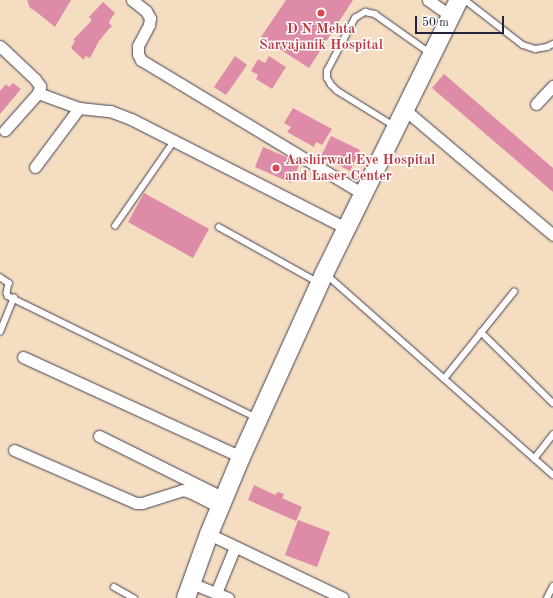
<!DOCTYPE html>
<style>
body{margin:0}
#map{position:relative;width:553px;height:598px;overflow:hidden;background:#f5ddc2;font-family:"Old Standard TT",serif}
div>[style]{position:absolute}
.building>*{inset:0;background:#dd8ba7}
.roads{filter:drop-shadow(0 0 1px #423e4f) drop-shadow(0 0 1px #423e4f)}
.lane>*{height:5.5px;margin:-2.75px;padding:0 2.75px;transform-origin:2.75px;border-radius:2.75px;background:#fff}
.street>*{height:11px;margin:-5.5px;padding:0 5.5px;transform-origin:5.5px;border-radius:5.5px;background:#fff}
.primary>*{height:18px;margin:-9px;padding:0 9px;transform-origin:9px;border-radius:9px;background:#fff}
.dots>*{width:11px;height:11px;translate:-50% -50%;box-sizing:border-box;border:2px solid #fff;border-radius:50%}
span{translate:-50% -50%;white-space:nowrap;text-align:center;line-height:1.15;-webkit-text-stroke:3px #fff;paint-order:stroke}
.health-label{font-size:14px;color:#be3a42;font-weight:700}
.left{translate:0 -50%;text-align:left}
.scale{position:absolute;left:415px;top:16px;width:89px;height:18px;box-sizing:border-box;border:2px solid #22223b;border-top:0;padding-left:5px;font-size:12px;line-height:14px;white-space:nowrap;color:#22223b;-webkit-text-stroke:3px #fff;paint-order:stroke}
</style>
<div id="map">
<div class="building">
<div style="clip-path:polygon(27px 0,71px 0,55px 27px,34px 10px,30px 8px)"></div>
<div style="clip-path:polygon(286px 0,353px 0,309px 68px,261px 37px)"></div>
<div style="clip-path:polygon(103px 2px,115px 13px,110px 20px,109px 23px,112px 26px,108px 30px,105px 28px,108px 30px,99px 41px,90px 58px,85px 56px,84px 60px,71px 48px,75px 41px,73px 40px,92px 20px,89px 17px)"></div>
<div style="clip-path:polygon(235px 56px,247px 65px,226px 95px,214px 87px)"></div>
<div style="clip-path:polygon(269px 56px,286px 67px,272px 89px,256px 79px,258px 75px,251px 71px,258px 59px,265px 63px)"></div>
<div style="clip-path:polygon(444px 74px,553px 168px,553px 192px,432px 88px)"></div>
<div style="clip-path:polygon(13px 83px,21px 89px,0 114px,0 91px,6px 84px,9px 87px)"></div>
<div style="clip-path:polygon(293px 108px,332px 129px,322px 145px,316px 142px,314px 147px,287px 132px,291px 127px,284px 123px)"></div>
<div style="clip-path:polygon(331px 136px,360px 150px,350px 171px,321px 156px)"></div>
<div style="clip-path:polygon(263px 147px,300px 163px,291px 183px,255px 167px)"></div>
<div style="clip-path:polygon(144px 193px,209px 229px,193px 258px,128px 222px)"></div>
<div style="clip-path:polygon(254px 485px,275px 495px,278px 492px,284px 494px,282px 498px,302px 507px,296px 521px,248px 500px)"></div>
<div style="clip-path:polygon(298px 520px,330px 532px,317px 567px,285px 555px)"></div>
</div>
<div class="roads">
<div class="lane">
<div style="left:465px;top:0;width:73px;rotate:37.8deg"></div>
<div style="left:523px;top:45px;width:13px;rotate:18deg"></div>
<div style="left:535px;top:49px;width:12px;rotate:-9deg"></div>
<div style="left:547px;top:47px;width:7px;rotate:-27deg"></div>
<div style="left:395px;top:127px;width:68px;rotate:-148.2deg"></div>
<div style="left:337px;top:91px;width:8px;rotate:-135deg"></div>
<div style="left:331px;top:85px;width:8px;rotate:-120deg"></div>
<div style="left:327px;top:78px;width:7px;rotate:-90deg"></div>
<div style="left:327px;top:71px;width:60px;rotate:-62.2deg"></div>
<div style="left:355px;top:18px;width:12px;rotate:-31deg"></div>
<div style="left:365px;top:12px;width:10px;rotate:11deg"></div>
<div style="left:375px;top:14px;width:67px;rotate:35.3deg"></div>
<div style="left:115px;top:226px;width:103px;rotate:-55.2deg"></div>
<div style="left:219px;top:227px;width:113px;rotate:29.1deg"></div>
<div style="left:326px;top:274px;width:303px;rotate:41.5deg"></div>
<div style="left:0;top:277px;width:11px;rotate:34deg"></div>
<div style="left:9px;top:283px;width:10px;rotate:101deg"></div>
<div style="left:7px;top:293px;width:3px;rotate:72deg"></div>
<div style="left:8px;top:296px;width:275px;rotate:26.1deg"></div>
<div style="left:0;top:332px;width:37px;rotate:-68deg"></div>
<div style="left:481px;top:332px;width:101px;rotate:44.6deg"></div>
<div style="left:444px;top:379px;width:112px;rotate:-51.2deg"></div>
<div style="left:534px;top:459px;width:31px;rotate:-52deg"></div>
<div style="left:114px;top:587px;width:23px;rotate:29deg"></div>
<div style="left:547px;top:598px;width:13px;rotate:-63deg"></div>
</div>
<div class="street">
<div style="left:132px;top:0;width:18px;rotate:38deg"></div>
<div style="left:146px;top:11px;width:8px;rotate:60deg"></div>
<div style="left:150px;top:18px;width:7px;rotate:98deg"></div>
<div style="left:149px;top:25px;width:24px;rotate:118deg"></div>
<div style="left:138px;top:46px;width:8px;rotate:90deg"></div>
<div style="left:138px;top:54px;width:7px;rotate:63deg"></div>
<div style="left:141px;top:60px;width:259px;rotate:31.1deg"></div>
<div style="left:428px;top:0;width:28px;rotate:35deg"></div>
<div style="left:0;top:46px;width:48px;rotate:43.3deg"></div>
<div style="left:35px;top:79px;width:9px;rotate:54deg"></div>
<div style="left:40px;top:86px;width:7px;rotate:106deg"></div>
<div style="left:38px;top:93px;width:50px;rotate:131.7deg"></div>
<div style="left:38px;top:93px;width:44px;rotate:20.1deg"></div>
<div style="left:79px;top:108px;width:31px;rotate:6deg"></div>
<div style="left:110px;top:111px;width:25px;rotate:21deg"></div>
<div style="left:133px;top:120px;width:239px;rotate:26.9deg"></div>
<div style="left:536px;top:104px;width:25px;rotate:-47deg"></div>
<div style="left:404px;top:109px;width:195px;rotate:40.2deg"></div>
<div style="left:35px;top:167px;width:74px;rotate:-53.3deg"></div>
<div style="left:23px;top:357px;width:240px;rotate:24.6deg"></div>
<div style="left:99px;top:436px;width:140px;rotate:26.4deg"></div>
<div style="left:14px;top:450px;width:133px;rotate:23.5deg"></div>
<div style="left:136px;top:503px;width:6px"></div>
<div style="left:142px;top:503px;width:43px;rotate:-17.6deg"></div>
<div style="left:183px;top:490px;width:9px;rotate:18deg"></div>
<div style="left:192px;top:493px;width:31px;rotate:27deg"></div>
<div style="left:209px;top:534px;width:148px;rotate:25.5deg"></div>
<div style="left:191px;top:583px;width:40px;rotate:22deg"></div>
<div style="left:216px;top:593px;width:50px;rotate:-67.6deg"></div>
</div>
<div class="primary">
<div style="left:186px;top:598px;width:68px;rotate:-70.2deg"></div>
<div style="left:209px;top:534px;width:83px;rotate:-67.4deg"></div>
<div style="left:241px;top:457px;width:203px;rotate:-65.6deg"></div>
<div style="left:325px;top:272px;width:303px;rotate:-63.8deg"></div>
</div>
</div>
<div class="dots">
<div style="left:321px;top:13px;background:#e0444e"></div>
<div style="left:276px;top:168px;background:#e0444e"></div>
</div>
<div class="health-label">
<span style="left:321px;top:37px">D N Mehta<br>Sarvajanik Hospital</span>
<span class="left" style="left:285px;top:168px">Aashirwad Eye Hospital<br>and Laser Center</span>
</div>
<div class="scale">50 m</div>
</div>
